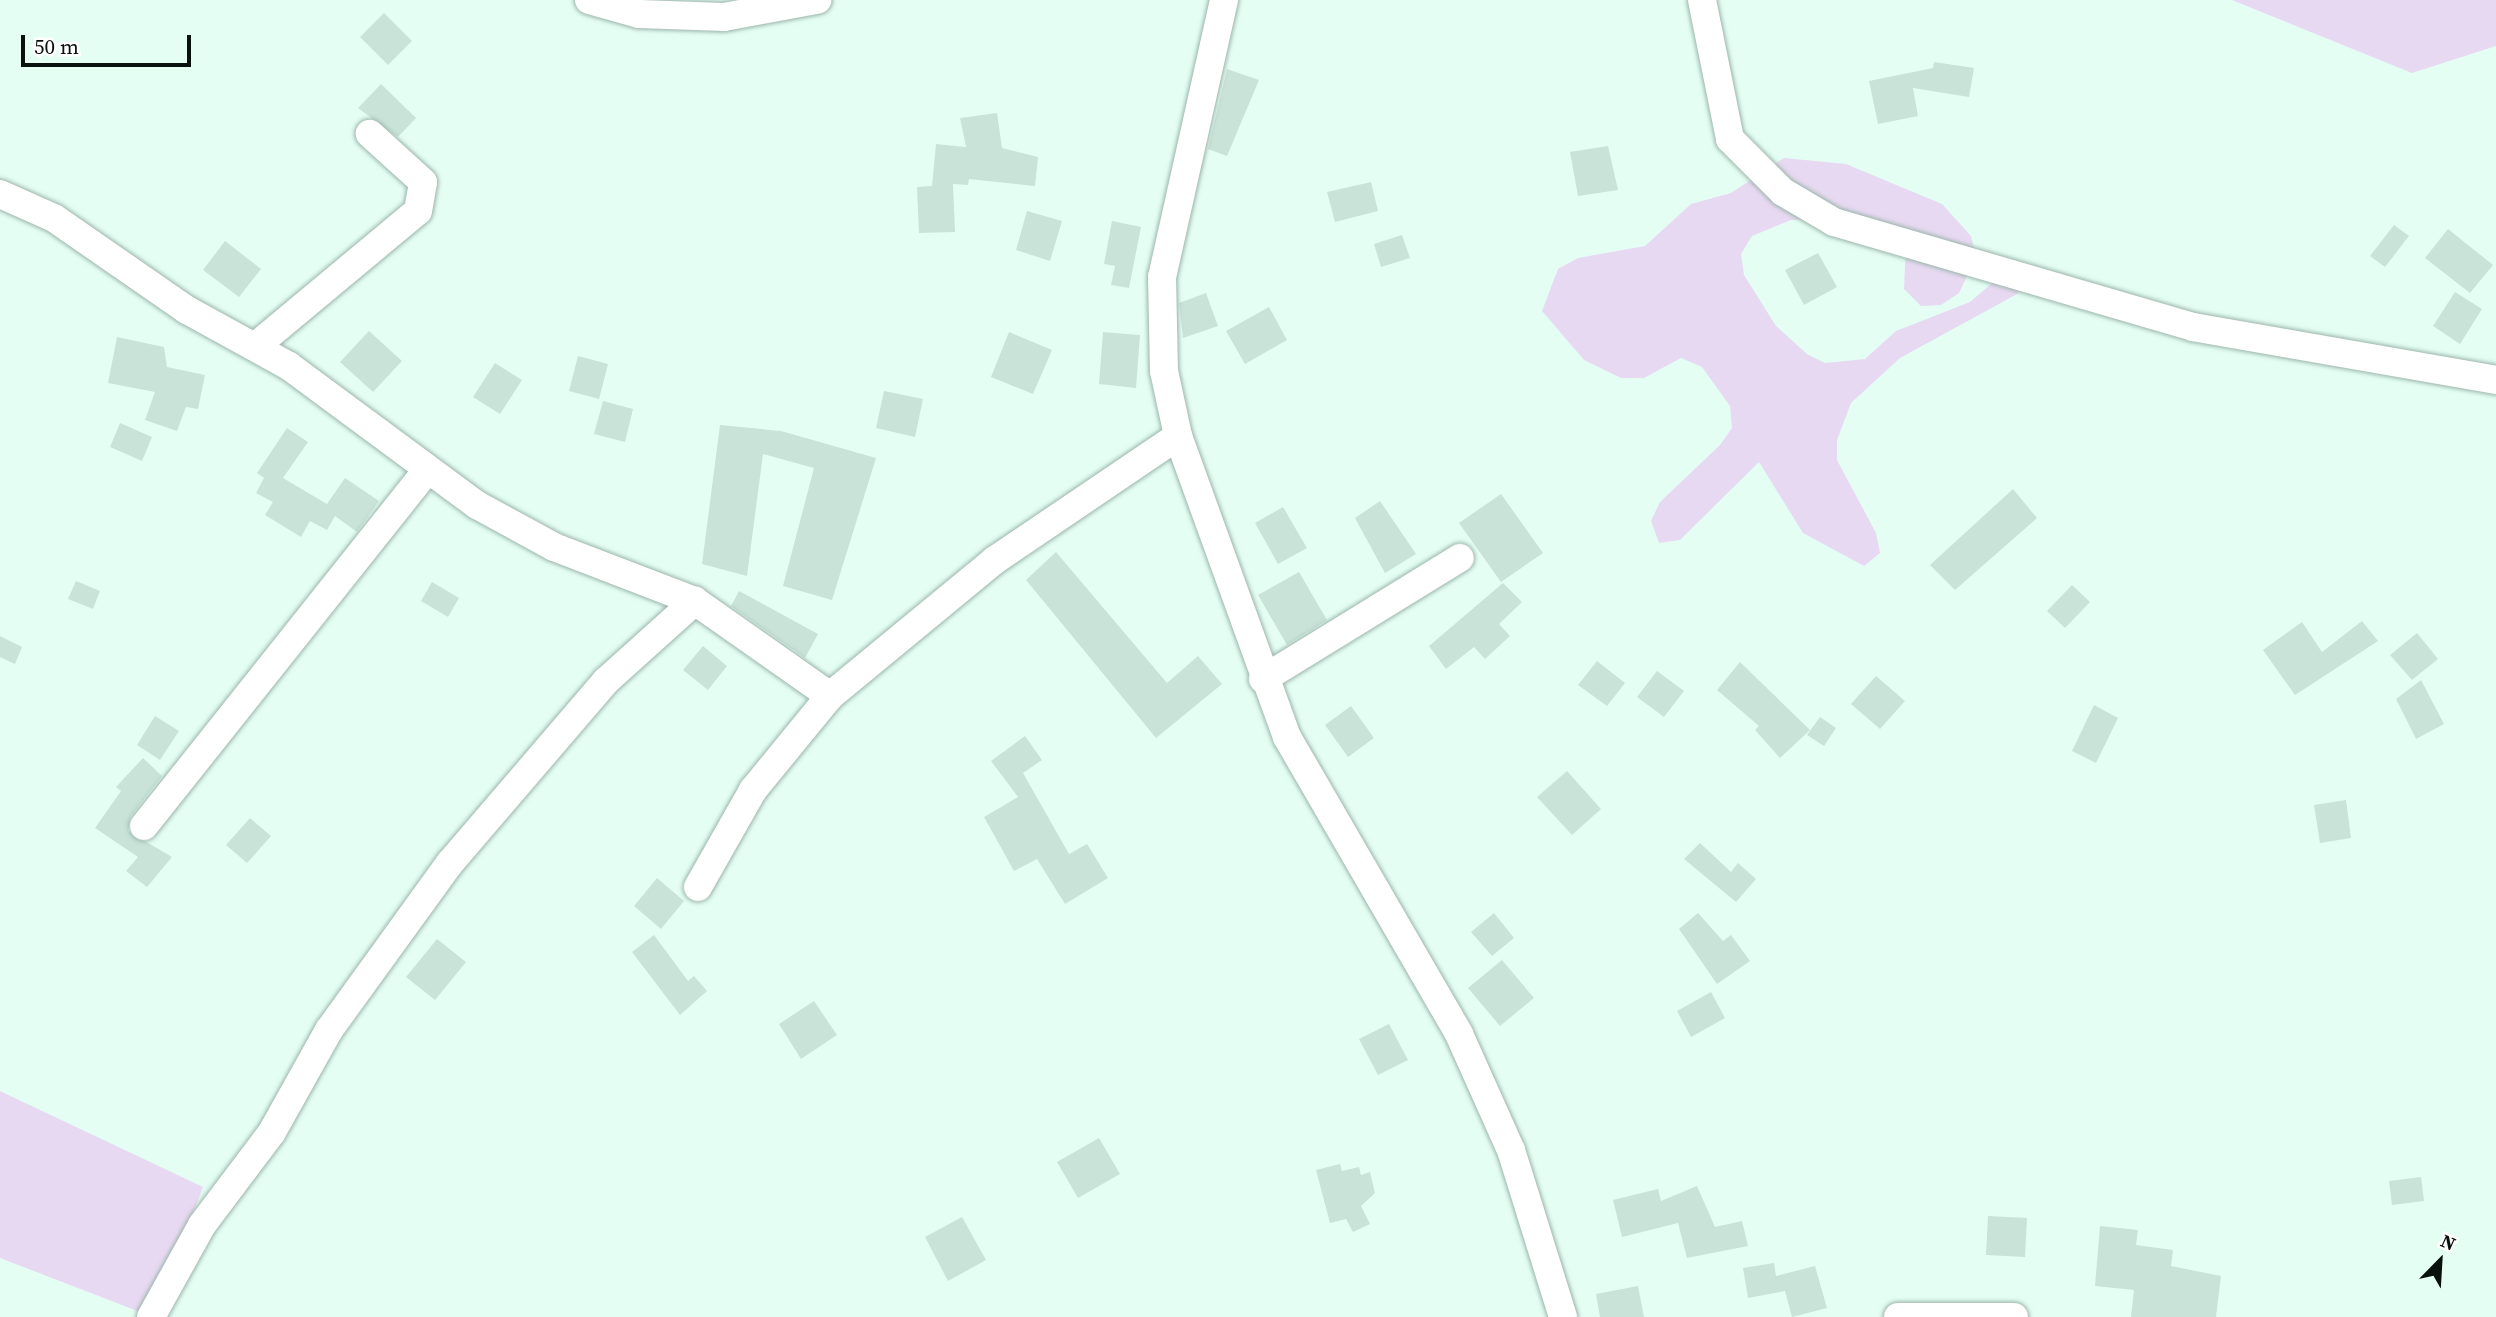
<!DOCTYPE html>
<style>
body{margin:0}
#map{position:relative;width:2496px;height:1317px;overflow:hidden;background:#e4fef4;font-family:"Source Serif 4",serif}
div>[style]{position:absolute}
.green>*{inset:0;background:#e8d9f2}
.building>*{inset:0;background:#c9e3d9}
.roads{filter:drop-shadow(0 0 2px #9cb5ab) drop-shadow(0 0 2px #9cb5ab)}
.minor>*{height:28px;margin:-14px;padding:0 14px;transform-origin:14px;border-radius:14px;background:#fff}
span{translate:-50% -50%;white-space:nowrap;text-align:center;line-height:1.15;-webkit-text-stroke:6px #fff;paint-order:stroke}
.north{position:absolute;left:2405px;top:1226px;width:70px;height:70px;-webkit-text-stroke:5px #fff;paint-order:stroke;rotate:24deg;font-size:19px;font-weight:700;line-height:28px;text-align:center;color:#09110e}
.north::after{content:'';display:block;margin:auto;width:24px;height:32px;background:#09110e;clip-path:polygon(50% 0,100% 100%,50% 72%,0 100%)}
.scale{position:absolute;left:21px;top:35px;width:170px;height:32px;box-sizing:border-box;border:4px solid #09110e;border-top:0;padding-left:9px;font-size:21px;line-height:24px;white-space:nowrap;color:#09110e;-webkit-text-stroke:5px #fff;paint-order:stroke}
</style>
<div id="map">
<div class="green">
<div style="clip-path:polygon(2232px 0,2496px 0,2496px 46px,2412px 73px)"></div>
<div style="clip-path:polygon(1784px 158px,1846px 164px,1942px 204px,1971px 236px,1976px 257px,1959px 293px,1941px 305px,1921px 306px,1904px 289px,1906px 243px,1872px 218px,1791px 220px,1752px 236px,1741px 254px,1744px 275px,1776px 326px,1807px 354px,1825px 363px,1865px 359px,1896px 331px,1970px 302px,1997px 279px,2009px 278px,2019px 293px,1900px 358px,1851px 403px,1837px 440px,1837px 460px,1876px 533px,1880px 553px,1864px 566px,1803px 533px,1759px 462px,1680px 540px,1659px 543px,1651px 521px,1660px 502px,1720px 445px,1732px 428px,1730px 406px,1702px 367px,1681px 358px,1644px 378px,1621px 378px,1584px 360px,1542px 311px,1558px 269px,1578px 258px,1645px 246px,1691px 204px,1731px 193px)"></div>
<div style="clip-path:polygon(0 1091px,203px 1187px,153px 1317px,0 1258px)"></div>
</div>
<div class="building">
<div style="clip-path:polygon(384px 13px,412px 41px,388px 65px,360px 37px)"></div>
<div style="clip-path:polygon(1934px 62px,1974px 68px,1969px 97px,1913px 88px,1918px 116px,1878px 124px,1869px 81px,1933px 68px)"></div>
<div style="clip-path:polygon(1227px 69px,1259px 80px,1227px 156px,1208px 149px)"></div>
<div style="clip-path:polygon(381px 84px,416px 118px,398px 137px,358px 108px)"></div>
<div style="clip-path:polygon(997px 113px,1002px 148px,1038px 157px,1035px 186px,969px 179px,968px 185px,953px 184px,955px 232px,919px 233px,917px 187px,932px 186px,936px 144px,966px 147px,960px 118px)"></div>
<div style="clip-path:polygon(1608px 146px,1618px 190px,1578px 196px,1570px 152px)"></div>
<div style="clip-path:polygon(1371px 182px,1378px 211px,1335px 222px,1327px 192px)"></div>
<div style="clip-path:polygon(1027px 211px,1062px 221px,1050px 261px,1016px 250px)"></div>
<div style="clip-path:polygon(1112px 221px,1141px 227px,1129px 288px,1111px 285px,1115px 266px,1104px 264px)"></div>
<div style="clip-path:polygon(2394px 225px,2409px 236px,2385px 267px,2370px 256px)"></div>
<div style="clip-path:polygon(2448px 229px,2493px 265px,2470px 293px,2425px 258px)"></div>
<div style="clip-path:polygon(1402px 235px,1410px 258px,1381px 267px,1374px 244px)"></div>
<div style="clip-path:polygon(225px 241px,261px 269px,239px 297px,203px 270px)"></div>
<div style="clip-path:polygon(1818px 253px,1837px 287px,1804px 305px,1785px 270px)"></div>
<div style="clip-path:polygon(2455px 292px,2482px 309px,2460px 344px,2433px 326px)"></div>
<div style="clip-path:polygon(1206px 293px,1218px 326px,1183px 338px,1179px 303px)"></div>
<div style="clip-path:polygon(1269px 307px,1287px 340px,1245px 364px,1226px 331px)"></div>
<div style="clip-path:polygon(369px 331px,402px 361px,373px 392px,340px 362px)"></div>
<div style="clip-path:polygon(1009px 332px,1052px 350px,1033px 394px,991px 377px)"></div>
<div style="clip-path:polygon(1103px 332px,1140px 335px,1136px 388px,1099px 384px)"></div>
<div style="clip-path:polygon(117px 337px,164px 347px,167px 367px,205px 375px,198px 409px,186px 407px,177px 431px,145px 420px,155px 392px,108px 383px)"></div>
<div style="clip-path:polygon(578px 356px,608px 364px,599px 399px,569px 391px)"></div>
<div style="clip-path:polygon(495px 363px,522px 380px,500px 414px,473px 397px)"></div>
<div style="clip-path:polygon(884px 391px,923px 399px,915px 437px,876px 428px)"></div>
<div style="clip-path:polygon(603px 401px,633px 409px,625px 442px,594px 434px)"></div>
<div style="clip-path:polygon(120px 423px,152px 437px,142px 461px,110px 447px)"></div>
<div style="clip-path:polygon(720px 425px,781px 431px,876px 458px,832px 600px,783px 586px,814px 468px,763px 454px,747px 576px,702px 564px)"></div>
<div style="clip-path:polygon(287px 428px,308px 442px,283px 478px,327px 504px,345px 478px,379px 501px,357px 532px,335px 516px,327px 530px,310px 521px,301px 537px,265px 515px,273px 502px,256px 493px,264px 478px,257px 473px)"></div>
<div style="clip-path:polygon(2013px 489px,2037px 518px,1955px 590px,1930px 565px)"></div>
<div style="clip-path:polygon(1501px 494px,1543px 553px,1501px 582px,1459px 523px)"></div>
<div style="clip-path:polygon(1380px 501px,1416px 554px,1385px 573px,1355px 518px)"></div>
<div style="clip-path:polygon(1283px 507px,1307px 548px,1278px 564px,1255px 523px)"></div>
<div style="clip-path:polygon(1056px 552px,1167px 683px,1198px 656px,1222px 684px,1156px 738px,1026px 580px)"></div>
<div style="clip-path:polygon(1299px 572px,1327px 620px,1287px 645px,1258px 595px)"></div>
<div style="clip-path:polygon(76px 581px,100px 591px,93px 609px,68px 599px)"></div>
<div style="clip-path:polygon(432px 582px,459px 598px,448px 617px,421px 601px)"></div>
<div style="clip-path:polygon(1503px 583px,1522px 602px,1499px 624px,1510px 636px,1485px 659px,1474px 647px,1446px 669px,1429px 646px)"></div>
<div style="clip-path:polygon(2072px 585px,2090px 602px,2065px 628px,2047px 611px)"></div>
<div style="clip-path:polygon(739px 591px,818px 634px,805px 658px,731px 606px)"></div>
<div style="clip-path:polygon(2362px 621px,2378px 641px,2295px 695px,2263px 650px,2302px 622px,2322px 652px)"></div>
<div style="clip-path:polygon(2417px 633px,2438px 659px,2412px 680px,2390px 655px)"></div>
<div style="clip-path:polygon(0 636px,22px 647px,15px 664px,0 657px)"></div>
<div style="clip-path:polygon(703px 646px,727px 666px,708px 690px,683px 670px)"></div>
<div style="clip-path:polygon(1597px 661px,1625px 683px,1607px 706px,1578px 685px)"></div>
<div style="clip-path:polygon(1740px 662px,1810px 730px,1780px 758px,1755px 730px,1759px 726px,1717px 690px)"></div>
<div style="clip-path:polygon(1657px 671px,1684px 691px,1664px 717px,1637px 697px)"></div>
<div style="clip-path:polygon(1876px 676px,1905px 701px,1880px 729px,1851px 704px)"></div>
<div style="clip-path:polygon(2421px 680px,2444px 724px,2416px 739px,2396px 699px)"></div>
<div style="clip-path:polygon(2094px 705px,2118px 718px,2096px 763px,2072px 751px)"></div>
<div style="clip-path:polygon(1351px 706px,1374px 738px,1348px 757px,1325px 725px)"></div>
<div style="clip-path:polygon(155px 716px,179px 731px,160px 760px,137px 745px)"></div>
<div style="clip-path:polygon(1820px 717px,1836px 728px,1824px 746px,1807px 735px)"></div>
<div style="clip-path:polygon(1025px 736px,1042px 760px,1023px 773px,1069px 854px,1087px 844px,1108px 878px,1065px 904px,1037px 859px,1014px 871px,984px 817px,1018px 797px,991px 761px)"></div>
<div style="clip-path:polygon(143px 758px,162px 776px,131px 816px,128px 831px,172px 857px,147px 887px,126px 871px,138px 857px,95px 828px,121px 791px,116px 787px)"></div>
<div style="clip-path:polygon(1567px 771px,1601px 809px,1572px 835px,1537px 797px)"></div>
<div style="clip-path:polygon(2346px 800px,2351px 838px,2320px 843px,2314px 805px)"></div>
<div style="clip-path:polygon(250px 818px,271px 836px,247px 863px,226px 845px)"></div>
<div style="clip-path:polygon(1700px 843px,1731px 872px,1738px 863px,1756px 879px,1736px 902px,1684px 859px)"></div>
<div style="clip-path:polygon(657px 878px,684px 901px,661px 929px,634px 906px)"></div>
<div style="clip-path:polygon(1494px 913px,1514px 938px,1492px 956px,1471px 932px)"></div>
<div style="clip-path:polygon(1698px 913px,1723px 941px,1731px 935px,1750px 961px,1717px 984px,1679px 929px)"></div>
<div style="clip-path:polygon(654px 935px,688px 981px,694px 976px,707px 991px,680px 1015px,632px 952px)"></div>
<div style="clip-path:polygon(437px 939px,466px 962px,435px 1000px,406px 977px)"></div>
<div style="clip-path:polygon(1502px 960px,1534px 998px,1500px 1026px,1468px 988px)"></div>
<div style="clip-path:polygon(1711px 992px,1725px 1018px,1691px 1037px,1677px 1011px)"></div>
<div style="clip-path:polygon(814px 1001px,837px 1035px,801px 1059px,779px 1024px)"></div>
<div style="clip-path:polygon(1389px 1024px,1408px 1060px,1378px 1075px,1359px 1039px)"></div>
<div style="clip-path:polygon(1099px 1138px,1120px 1174px,1078px 1198px,1057px 1162px)"></div>
<div style="clip-path:polygon(1340px 1164px,1342px 1171px,1359px 1167px,1361px 1175px,1370px 1172px,1375px 1193px,1361px 1206px,1370px 1224px,1353px 1232px,1346px 1219px,1330px 1223px,1316px 1170px)"></div>
<div style="clip-path:polygon(2421px 1177px,2424px 1201px,2392px 1205px,2389px 1181px)"></div>
<div style="clip-path:polygon(1697px 1186px,1715px 1227px,1742px 1221px,1748px 1246px,1687px 1258px,1678px 1223px,1622px 1237px,1613px 1200px,1658px 1189px,1661px 1201px)"></div>
<div style="clip-path:polygon(1988px 1216px,2027px 1218px,2025px 1257px,1986px 1255px)"></div>
<div style="clip-path:polygon(962px 1217px,986px 1260px,948px 1281px,925px 1237px)"></div>
<div style="clip-path:polygon(2100px 1226px,2138px 1230px,2136px 1245px,2173px 1250px,2171px 1266px,2221px 1276px,2216px 1317px,2131px 1317px,2134px 1290px,2095px 1286px)"></div>
<div style="clip-path:polygon(1774px 1263px,1776px 1276px,1815px 1266px,1827px 1308px,1792px 1317px,1785px 1291px,1748px 1298px,1743px 1268px)"></div>
<div style="clip-path:polygon(1638px 1286px,1644px 1317px,1600px 1317px,1596px 1294px)"></div>
</div>
<div class="roads">
<div class="minor">
<div style="left:589px;top:0;width:52px;rotate:15.6deg"></div>
<div style="left:639px;top:14px;width:85px;rotate:2deg"></div>
<div style="left:724px;top:17px;width:95px;rotate:-10.4deg"></div>
<div style="left:1224px;top:0;width:284px;rotate:102.6deg"></div>
<div style="left:1162px;top:277px;width:94px;rotate:88.8deg"></div>
<div style="left:1164px;top:371px;width:66px;rotate:77.8deg"></div>
<div style="left:1178px;top:436px;width:320px;rotate:70.1deg"></div>
<div style="left:1287px;top:737px;width:343px;rotate:59.9deg"></div>
<div style="left:1459px;top:1034px;width:127px;rotate:65.9deg"></div>
<div style="left:1511px;top:1150px;width:175px;rotate:72.7deg"></div>
<div style="left:1702px;top:0;width:142px;rotate:78.6deg"></div>
<div style="left:1730px;top:139px;width:75px;rotate:45deg"></div>
<div style="left:1783px;top:192px;width:59px;rotate:30.5deg"></div>
<div style="left:1834px;top:222px;width:374px;rotate:16.3deg"></div>
<div style="left:2193px;top:327px;width:308px;rotate:9.9deg"></div>
<div style="left:0;top:194px;width:59px;rotate:24deg"></div>
<div style="left:54px;top:218px;width:162px;rotate:34.7deg"></div>
<div style="left:187px;top:310px;width:116px;rotate:28.8deg"></div>
<div style="left:289px;top:366px;width:234px;rotate:36.5deg"></div>
<div style="left:477px;top:505px;width:88px;rotate:28.6deg"></div>
<div style="left:554px;top:547px;width:151px;rotate:21deg"></div>
<div style="left:695px;top:601px;width:165px;rotate:35.1deg"></div>
<div style="left:257px;top:345px;width:209px;rotate:-39.8deg"></div>
<div style="left:418px;top:211px;width:29px;rotate:-80deg"></div>
<div style="left:423px;top:182px;width:72px;rotate:-137.8deg"></div>
<div style="left:1263px;top:679px;width:231px;rotate:-31.6deg"></div>
<div style="left:144px;top:826px;width:453px;rotate:-51.5deg"></div>
<div style="left:698px;top:887px;width:112px;rotate:-60.4deg"></div>
<div style="left:753px;top:790px;width:122px;rotate:-50.7deg"></div>
<div style="left:830px;top:696px;width:214px;rotate:-39.5deg"></div>
<div style="left:995px;top:560px;width:221px;rotate:-34.1deg"></div>
<div style="left:151px;top:1317px;width:105px;rotate:-61deg"></div>
<div style="left:202px;top:1225px;width:116px;rotate:-53deg"></div>
<div style="left:272px;top:1132px;width:117px;rotate:-60.8deg"></div>
<div style="left:329px;top:1030px;width:206px;rotate:-54.1deg"></div>
<div style="left:450px;top:863px;width:240px;rotate:-49.4deg"></div>
<div style="left:606px;top:681px;width:120px;rotate:-42deg"></div>
<div style="left:1898px;top:1317px;width:116px"></div>
</div>
</div>
<div class="north">N</div>
<div class="scale">50 m</div>
</div>
